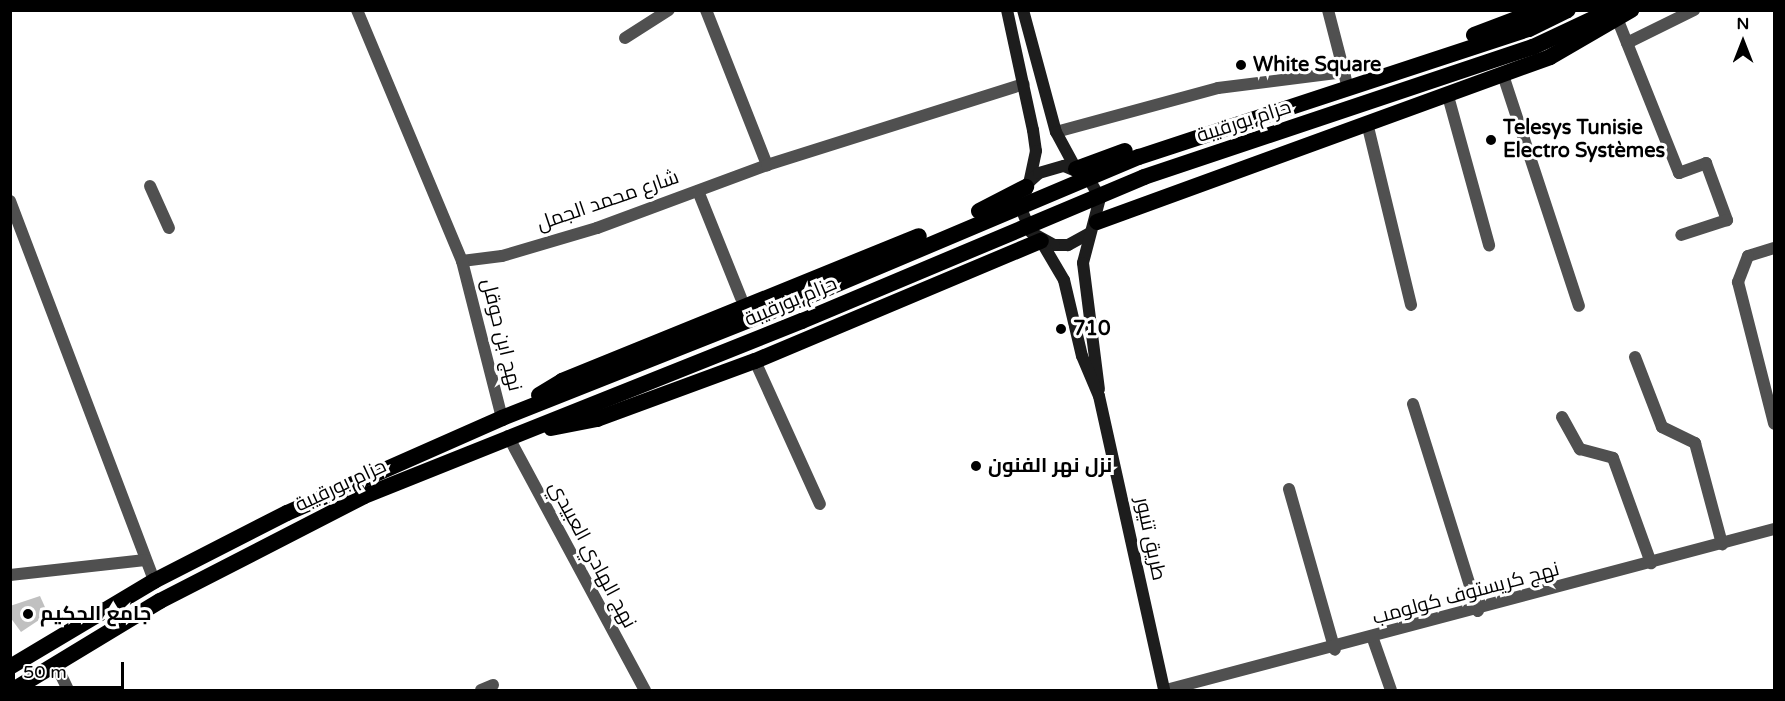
<!DOCTYPE html>
<meta charset="utf-8">
<style>
body{margin:0}
#map{position:relative;width:1785px;height:701px;overflow:hidden;background:#fff;font-family:"Varela Round",Cairo,sans-serif}
div>[style]{position:absolute}
.building>*{inset:0;background:#c0c0c0}
.minor>*{height:12px;margin:-6px;padding:0 6px;transform-origin:6px;border-radius:6px;background:#505050}
.tertiary>*{height:12px;margin:-6px;padding:0 6px;transform-origin:6px;border-radius:6px;background:#505050}
.secondary>*{height:12px;margin:-6px;padding:0 6px;transform-origin:6px;border-radius:6px;background:#1d1d1d}
.trunk>*{height:16px;margin:-8px;padding:0 8px;transform-origin:8px;border-radius:8px;background:#000}
.dots>*{width:16px;height:16px;translate:-50% -50%;box-sizing:border-box;border:3px solid #fff;border-radius:50%}
span{translate:-50% -50%;white-space:nowrap;text-align:center;line-height:1.15;-webkit-text-stroke:6px #fff;paint-order:stroke}
.poi-label{font-size:20px;color:#000;font-weight:700}
.left{translate:0 -50%;text-align:left}
.street-label{font-size:20px;color:#000}
.frame{position:absolute;inset:0;border:12px solid #000;pointer-events:none}
.north{position:absolute;left:1713px;top:12px;width:60px;height:60px;-webkit-text-stroke:4px #fff;paint-order:stroke;rotate:0deg;font-size:16px;font-weight:700;line-height:24px;text-align:center;color:#000}
.north::after{content:'';display:block;margin:auto;width:21px;height:27px;background:#000;clip-path:polygon(50% 0,100% 100%,50% 72%,0 100%)}
.scale{position:absolute;left:12px;top:662px;width:112px;height:27px;box-sizing:border-box;border:3px solid #000;border-top:0;padding-left:8px;font-size:18px;line-height:21px;white-space:nowrap;color:#000;-webkit-text-stroke:4px #fff;paint-order:stroke}
</style>
<div id="map">
<div class="building">
<div style="clip-path:polygon(40px 596px,48px 614px,21px 632px,10px 617px,10px 606px)"></div>
</div>
<div class="minor">
<div style="left:706px;top:10px;width:167px;rotate:68.5deg"></div>
<div style="left:1328px;top:10px;width:64px;rotate:75.5deg"></div>
<div style="left:1617px;top:18px;width:167px;rotate:68.2deg"></div>
<div style="left:1679px;top:173px;width:29px;rotate:-20deg"></div>
<div style="left:1706px;top:163px;width:61px;rotate:69.8deg"></div>
<div style="left:1727px;top:220px;width:48px;rotate:161.9deg"></div>
<div style="left:625px;top:38px;width:52px;rotate:-32.5deg"></div>
<div style="left:1627px;top:43px;width:75px;rotate:-26.2deg"></div>
<div style="left:1503px;top:75px;width:243px;rotate:71.8deg"></div>
<div style="left:1448px;top:96px;width:155px;rotate:74.6deg"></div>
<div style="left:1368px;top:127px;width:183px;rotate:76.4deg"></div>
<div style="left:1056px;top:132px;width:168px;rotate:-15.2deg"></div>
<div style="left:1218px;top:88px;width:127px;rotate:-7.2deg"></div>
<div style="left:1344px;top:72px;width:9px;rotate:77deg"></div>
<div style="left:150px;top:186px;width:46px;rotate:65.7deg"></div>
<div style="left:698px;top:191px;width:115px;rotate:68.1deg"></div>
<div style="left:10px;top:201px;width:406px;rotate:69.2deg"></div>
<div style="left:1774px;top:248px;width:27px;rotate:163deg"></div>
<div style="left:1748px;top:256px;width:28px;rotate:111deg"></div>
<div style="left:1738px;top:282px;width:146px;rotate:75.7deg"></div>
<div style="left:1635px;top:357px;width:75px;rotate:68.9deg"></div>
<div style="left:1662px;top:427px;width:37px;rotate:26deg"></div>
<div style="left:1695px;top:443px;width:105px;rotate:75deg"></div>
<div style="left:755px;top:361px;width:157px;rotate:65.6deg"></div>
<div style="left:1413px;top:404px;width:217px;rotate:72.6deg"></div>
<div style="left:1562px;top:417px;width:37px;rotate:61deg"></div>
<div style="left:1580px;top:449px;width:34px;rotate:15deg"></div>
<div style="left:1613px;top:458px;width:112px;rotate:70.1deg"></div>
<div style="left:508px;top:436px;width:289px;rotate:61.7deg"></div>
<div style="left:1289px;top:489px;width:167px;rotate:74.1deg"></div>
<div style="left:10px;top:575px;width:136px;rotate:-6.3deg"></div>
<div style="left:1373px;top:639px;width:54px;rotate:70.6deg"></div>
<div style="left:55px;top:663px;width:30px;rotate:64deg"></div>
<div style="left:481px;top:690px;width:13px;rotate:-23deg"></div>
<div style="left:1166px;top:690px;width:629px;rotate:-14.83deg"></div>
</div>
<div class="tertiary">
<div style="left:357px;top:10px;width:272px;rotate:67.3deg"></div>
<div style="left:462px;top:261px;width:40px;rotate:-7.1deg"></div>
<div style="left:502px;top:256px;width:99px;rotate:-16.4deg"></div>
<div style="left:597px;top:228px;width:181px;rotate:-20.3deg"></div>
<div style="left:767px;top:165px;width:269px;rotate:-17.5deg"></div>
<div style="left:462px;top:261px;width:162px;rotate:75.7deg"></div>
</div>
<div class="secondary">
<div style="left:1007px;top:10px;width:123px;rotate:77.8deg"></div>
<div style="left:1033px;top:130px;width:21px;rotate:82deg"></div>
<div style="left:1036px;top:151px;width:29px;rotate:102deg"></div>
<div style="left:1023px;top:10px;width:126px;rotate:74.9deg"></div>
<div style="left:1056px;top:132px;width:42px;rotate:61.6deg"></div>
<div style="left:1090px;top:233px;width:25px;rotate:151deg"></div>
<div style="left:1068px;top:245px;width:14px;rotate:180deg"></div>
<div style="left:1054px;top:245px;width:26px;rotate:-151deg"></div>
<div style="left:1031px;top:232px;width:26px;rotate:-113deg"></div>
<div style="left:1021px;top:208px;width:27px;rotate:-73deg"></div>
<div style="left:1029px;top:182px;width:13px;rotate:-42deg"></div>
<div style="left:1039px;top:173px;width:26px;rotate:-16deg"></div>
<div style="left:1064px;top:166px;width:25px;rotate:23deg"></div>
<div style="left:1087px;top:176px;width:26px;rotate:59deg"></div>
<div style="left:1100px;top:198px;width:67px;rotate:104.7deg"></div>
<div style="left:1083px;top:263px;width:127px;rotate:82.8deg"></div>
<div style="left:1041px;top:241px;width:45px;rotate:59.5deg"></div>
<div style="left:1064px;top:280px;width:78px;rotate:76.7deg"></div>
<div style="left:1082px;top:356px;width:43px;rotate:67deg"></div>
<div style="left:1099px;top:396px;width:301px;rotate:77.5deg"></div>
</div>
<div class="trunk">
<div style="left:1474px;top:35px;width:71px;rotate:-20.7deg"></div>
<div style="left:1076px;top:169px;width:52px;rotate:-20.2deg"></div>
<div style="left:979px;top:211px;width:53px;rotate:-27.1deg"></div>
<div style="left:1097px;top:222px;width:482px;rotate:-20deg"></div>
<div style="left:1550px;top:57px;width:94px;rotate:-30.1deg"></div>
<div style="left:539px;top:395px;width:27px;rotate:-31deg"></div>
<div style="left:562px;top:381px;width:385px;rotate:-22.1deg"></div>
<div style="left:551px;top:428px;width:47px;rotate:-11.1deg"></div>
<div style="left:597px;top:419px;width:168px;rotate:-20.2deg"></div>
<div style="left:755px;top:361px;width:310px;rotate:-22.8deg"></div>
<div style="left:10px;top:667px;width:168px;rotate:-30.8deg"></div>
<div style="left:154px;top:581px;width:149px;rotate:-27.1deg"></div>
<div style="left:287px;top:513px;width:235px;rotate:-23.8deg"></div>
<div style="left:502px;top:418px;width:315px;rotate:-21.6deg"></div>
<div style="left:795px;top:302px;width:373px;rotate:-22.9deg"></div>
<div style="left:1139px;top:157px;width:410px;rotate:-18.2deg"></div>
<div style="left:1529px;top:29px;width:43px;rotate:-26deg"></div>
<div style="left:13px;top:690px;width:172px;rotate:-31.2deg"></div>
<div style="left:160px;top:601px;width:229px;rotate:-27.2deg"></div>
<div style="left:364px;top:496px;width:472px;rotate:-21.8deg"></div>
<div style="left:802px;top:321px;width:371px;rotate:-22.8deg"></div>
<div style="left:1144px;top:177px;width:410px;rotate:-18.5deg"></div>
<div style="left:1533px;top:47px;width:87px;rotate:-25.1deg"></div>
</div>
<div class="dots">
<div style="left:1241px;top:65px;background:#000"></div>
<div style="left:1491px;top:140px;background:#000"></div>
<div style="left:1061px;top:329px;background:#000"></div>
<div style="left:976px;top:466px;background:#000"></div>
<div style="left:28px;top:614px;background:#000"></div>
</div>
<div class="poi-label">
<span class="left" style="left:1253px;top:65px">White Square</span>
<span class="left" style="left:1503px;top:140px">Telesys Tunisie<br>Electro Systèmes</span>
<span class="left" style="left:1073px;top:329px">710</span>
<span class="left" style="left:988px;top:466px">نزل نهر الفنون</span>
<span class="left" style="left:40px;top:614px">جامع الحكيم</span>
</div>
<div class="street-label">
<span style="left:1244px;top:122px;rotate:-18deg">حزام بورقيبة</span>
<span style="left:608px;top:201px;rotate:-19deg">شارع محمد الجمل</span>
<span style="left:791px;top:302px;rotate:-23deg">حزام بورقيبة</span>
<span style="left:501px;top:335px;rotate:76deg">نهج ابن حوقل</span>
<span style="left:341px;top:486px;rotate:-25deg">حزام بورقيبة</span>
<span style="left:1150px;top:539px;rotate:78deg">طريق تنيور</span>
<span style="left:592px;top:555px;rotate:62deg">نهج الهادي العبيدي</span>
<span style="left:1466px;top:594px;rotate:-15deg">نهج كريستوف كولومب</span>
</div>
<div class="frame"></div>
<div class="north">N</div>
<div class="scale">50 m</div>
</div>
